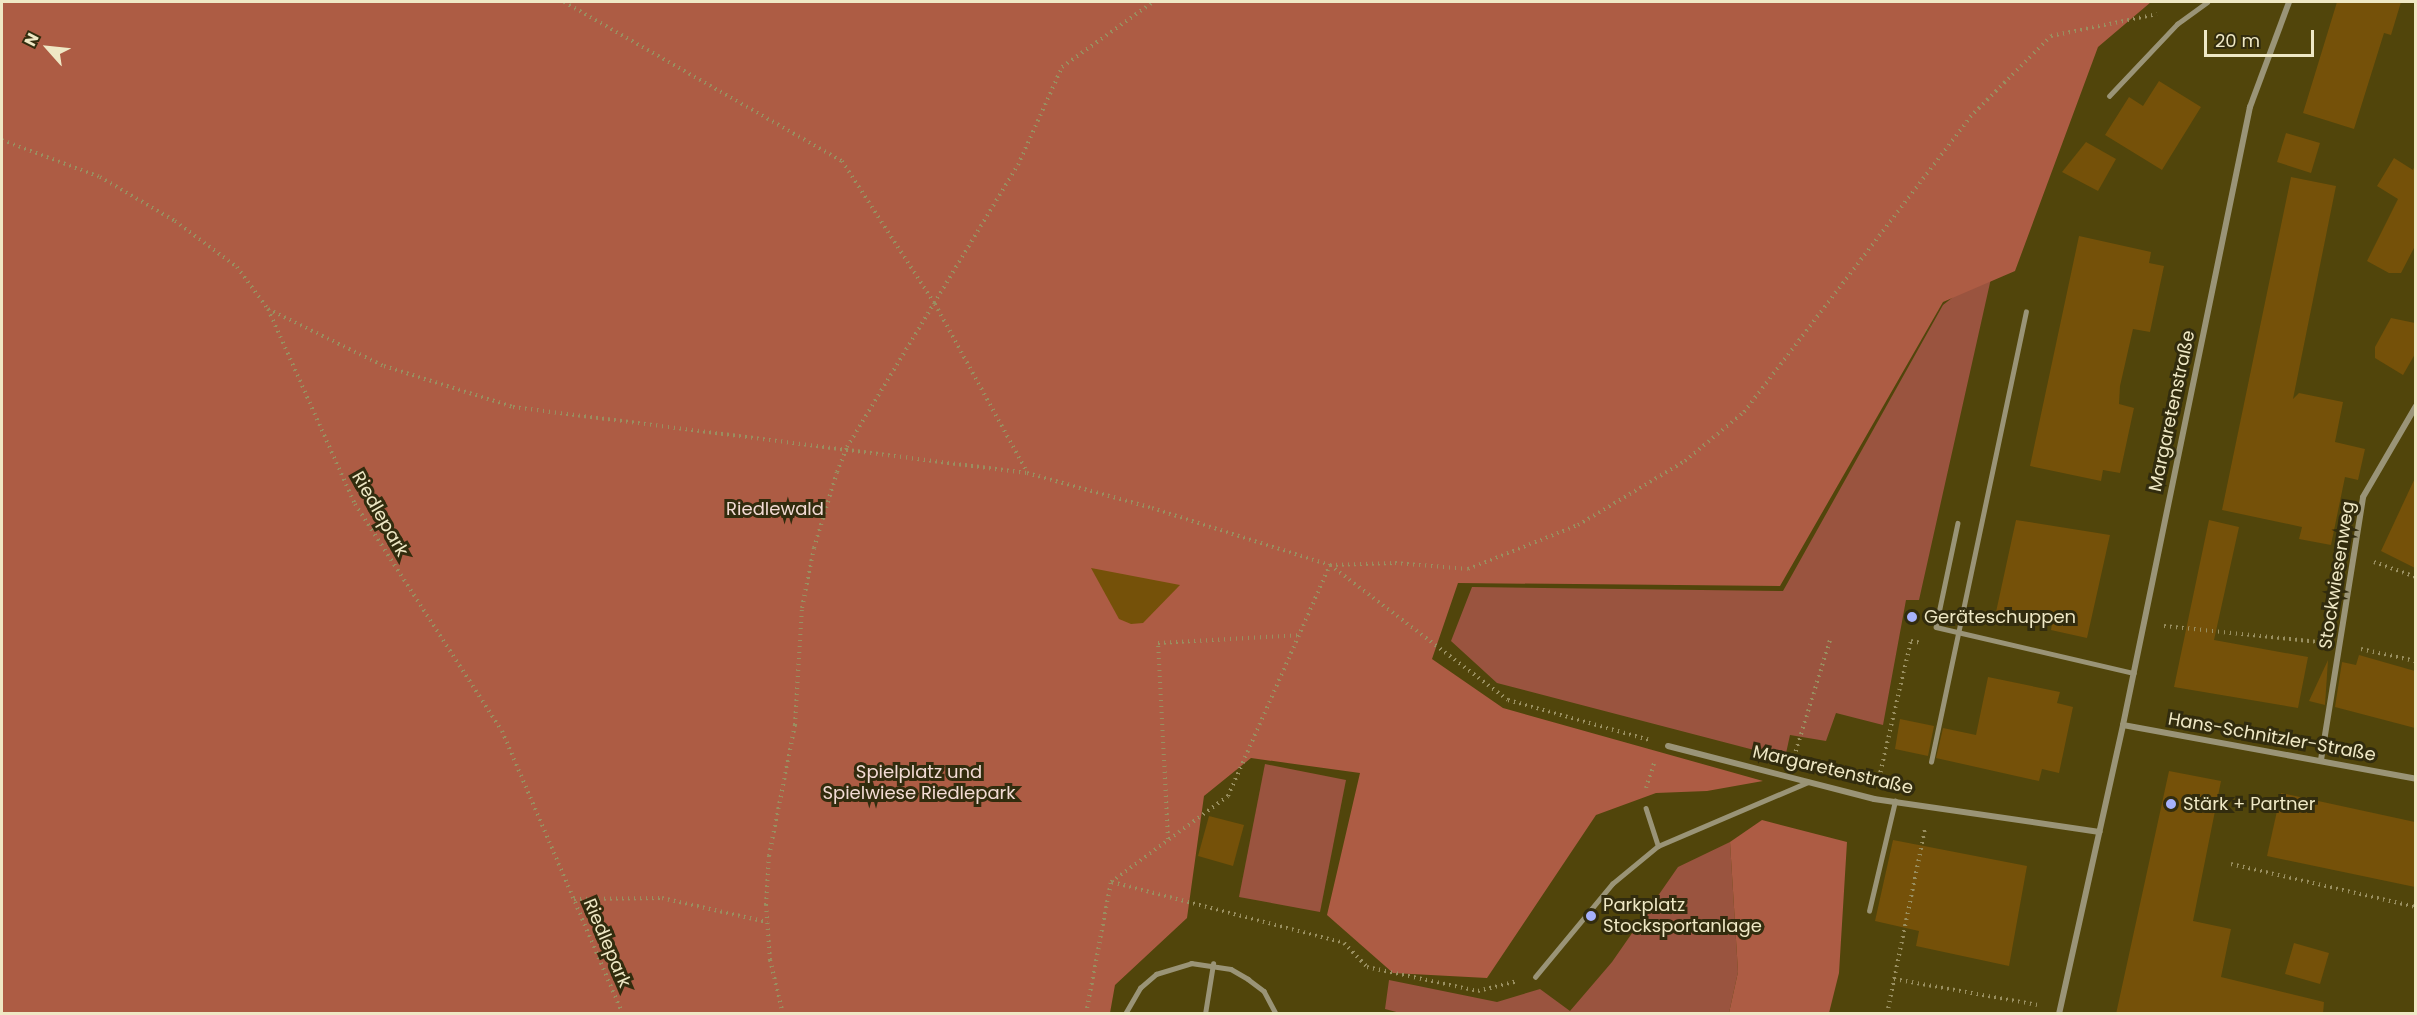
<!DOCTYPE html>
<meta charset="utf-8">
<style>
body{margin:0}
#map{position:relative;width:2417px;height:1015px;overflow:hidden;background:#51450b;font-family:Poppins,sans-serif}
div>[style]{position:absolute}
.green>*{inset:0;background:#9a543f}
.forest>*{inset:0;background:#ad5c44}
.building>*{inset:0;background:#755109}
.path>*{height:4px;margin-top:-2px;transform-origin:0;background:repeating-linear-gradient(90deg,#998f60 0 1.5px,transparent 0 6px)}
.lane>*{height:4.5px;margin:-2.25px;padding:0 2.25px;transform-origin:2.25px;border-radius:2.25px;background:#9a9477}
.street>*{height:6px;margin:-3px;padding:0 3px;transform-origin:3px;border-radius:3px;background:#9a9477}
.dots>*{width:16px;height:16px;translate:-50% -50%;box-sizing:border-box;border:3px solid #322c0e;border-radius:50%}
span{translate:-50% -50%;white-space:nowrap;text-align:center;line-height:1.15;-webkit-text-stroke:6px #322c0e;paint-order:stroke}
.street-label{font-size:18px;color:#efe8c5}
.park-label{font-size:18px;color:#f3dbd4}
.poi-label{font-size:18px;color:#efe8c5}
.left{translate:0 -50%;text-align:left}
.frame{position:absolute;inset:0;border:3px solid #efe8c5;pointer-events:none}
.north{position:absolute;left:18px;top:18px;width:60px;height:60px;-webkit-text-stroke:4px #322c0e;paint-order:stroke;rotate:297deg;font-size:16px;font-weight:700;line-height:24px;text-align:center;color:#efe8c5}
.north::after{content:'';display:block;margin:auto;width:21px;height:27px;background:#efe8c5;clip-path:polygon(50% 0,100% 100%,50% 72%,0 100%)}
.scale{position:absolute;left:2204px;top:30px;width:110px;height:27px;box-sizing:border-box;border:3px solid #efe8c5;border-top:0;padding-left:8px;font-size:18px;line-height:21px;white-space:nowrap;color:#efe8c5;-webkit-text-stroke:4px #322c0e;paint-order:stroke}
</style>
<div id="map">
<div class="green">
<div style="clip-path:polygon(1994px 265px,1919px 600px,1906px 600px,1883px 725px,1836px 713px,1826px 741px,1790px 735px,1785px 758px,1497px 683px,1451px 641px,1472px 587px,1783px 591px,1943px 305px)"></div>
<div style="clip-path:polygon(1265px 764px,1346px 780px,1320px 912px,1239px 897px)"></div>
<div style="clip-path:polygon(1730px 842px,1738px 972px,1729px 1013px,1404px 1014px,1385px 1009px,1389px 980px,1497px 1002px,1540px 989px,1570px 1011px,1612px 962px,1678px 867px)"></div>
</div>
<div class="forest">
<div style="clip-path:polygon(2px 2px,2151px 2px,2098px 47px,2015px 271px,1943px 302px,1780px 586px,1458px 583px,1432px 659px,1503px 708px,1763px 781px,1707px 791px,1656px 793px,1596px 815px,1487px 978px,1393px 973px,1327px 915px,1360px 773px,1251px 758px,1204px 796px,1187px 918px,1115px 985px,1110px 1013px,2px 1014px)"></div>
<div style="clip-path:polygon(1762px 820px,1847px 842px,1839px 973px,1829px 1013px,1729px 1013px,1738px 972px,1730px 842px)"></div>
</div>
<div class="building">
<div style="clip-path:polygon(2337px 2px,2401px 2px,2391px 35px,2384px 33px,2354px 129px,2303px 113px)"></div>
<div style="clip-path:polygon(2159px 81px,2201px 107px,2162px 170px,2105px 135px,2129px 97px,2143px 106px)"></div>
<div style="clip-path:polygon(2286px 133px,2320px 143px,2311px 173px,2277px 162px)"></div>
<div style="clip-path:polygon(2086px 142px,2116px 159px,2098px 191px,2062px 172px)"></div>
<div style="clip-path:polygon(2394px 158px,2413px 170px,2415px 165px,2415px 246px,2401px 273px,2389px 273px,2367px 261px,2398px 199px,2377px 186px)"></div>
<div style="clip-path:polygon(2291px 177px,2336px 186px,2293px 399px,2299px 393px,2343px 402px,2335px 442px,2365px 449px,2358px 480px,2345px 477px,2331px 545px,2299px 539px,2302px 527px,2222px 510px)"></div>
<div style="clip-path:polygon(2079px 236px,2151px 252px,2149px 263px,2164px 266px,2150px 332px,2133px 329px,2120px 386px,2119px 404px,2134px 408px,2120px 473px,2103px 470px,2101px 481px,2030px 466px)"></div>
<div style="clip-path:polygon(2391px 318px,2415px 323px,2415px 354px,2403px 375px,2375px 358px,2375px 347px)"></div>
<div style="clip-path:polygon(2415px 478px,2415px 568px,2381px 551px)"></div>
<div style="clip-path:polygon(2016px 520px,2110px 535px,2087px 638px,2051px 630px,2052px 624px,1996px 612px)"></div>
<div style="clip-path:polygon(2209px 520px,2239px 527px,2214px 640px,2308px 657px,2298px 708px,2174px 687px)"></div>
<div style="clip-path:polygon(1091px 568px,1180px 585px,1143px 623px,1131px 624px,1119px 619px)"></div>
<div style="clip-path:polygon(2359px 655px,2415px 671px,2415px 728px,2335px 707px,2342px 662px,2356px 665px)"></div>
<div style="clip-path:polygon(2328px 660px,2325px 705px,2309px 701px)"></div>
<div style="clip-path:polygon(1988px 677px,2060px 692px,2057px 703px,2073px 707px,2059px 773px,2042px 769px,2039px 781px,1936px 758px,1943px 728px,1976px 735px)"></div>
<div style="clip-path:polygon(1900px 719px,1934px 726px,1928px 756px,1895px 749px)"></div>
<div style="clip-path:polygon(2169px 771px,2221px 781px,2193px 921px,2231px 929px,2221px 977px,2324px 1002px,2323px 1014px,2116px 1014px)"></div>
<div style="clip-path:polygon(2281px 793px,2415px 822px,2415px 887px,2267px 856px)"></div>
<div style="clip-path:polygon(1209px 816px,1244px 825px,1233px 866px,1198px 856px)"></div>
<div style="clip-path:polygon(1893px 840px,2027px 866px,2009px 966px,1916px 946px,1919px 931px,1875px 921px)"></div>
<div style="clip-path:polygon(2294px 943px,2329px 953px,2320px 984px,2285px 974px)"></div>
</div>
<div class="path">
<div style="left:564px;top:2px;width:320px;rotate:29.8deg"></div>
<div style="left:842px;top:161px;width:171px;rotate:57deg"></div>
<div style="left:935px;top:304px;width:192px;rotate:61.3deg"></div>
<div style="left:2px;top:140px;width:105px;rotate:20.7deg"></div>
<div style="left:100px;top:177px;width:87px;rotate:30.4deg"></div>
<div style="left:175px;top:221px;width:77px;rotate:36.6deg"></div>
<div style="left:237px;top:267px;width:52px;rotate:53.6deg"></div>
<div style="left:268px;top:309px;width:214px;rotate:66deg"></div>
<div style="left:355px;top:504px;width:270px;rotate:57.1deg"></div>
<div style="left:502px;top:731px;width:308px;rotate:66.9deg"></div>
<div style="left:268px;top:309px;width:129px;rotate:26.2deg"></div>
<div style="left:384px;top:366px;width:135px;rotate:17.6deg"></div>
<div style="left:513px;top:407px;width:518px;rotate:7.32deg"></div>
<div style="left:1027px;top:473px;width:130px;rotate:15.6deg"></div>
<div style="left:1152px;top:508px;width:187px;rotate:17.8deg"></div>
<div style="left:1330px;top:565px;width:223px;rotate:37.2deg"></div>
<div style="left:1508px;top:700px;width:147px;rotate:15.8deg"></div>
<div style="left:2374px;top:562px;width:45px;rotate:19.7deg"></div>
<div style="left:2164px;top:626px;width:155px;rotate:5.9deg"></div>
<div style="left:2361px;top:649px;width:56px;rotate:12.3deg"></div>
<div style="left:1794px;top:757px;width:122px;rotate:-72.9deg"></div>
<div style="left:1879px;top:778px;width:141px;rotate:-76.9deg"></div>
<div style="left:1911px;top:641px;width:11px;rotate:10deg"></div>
<div style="left:1646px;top:788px;width:28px;rotate:-72deg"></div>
<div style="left:1168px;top:839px;width:196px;rotate:-92.9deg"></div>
<div style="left:1158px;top:643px;width:141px;rotate:-3.2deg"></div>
<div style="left:2231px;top:864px;width:190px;rotate:13.1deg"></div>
<div style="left:1112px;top:882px;width:240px;rotate:14.7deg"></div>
<div style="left:1344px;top:943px;width:33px;rotate:46deg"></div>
<div style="left:1367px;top:967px;width:114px;rotate:12.2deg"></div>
<div style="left:1478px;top:991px;width:38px;rotate:-14deg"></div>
<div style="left:574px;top:899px;width:88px;rotate:-0.7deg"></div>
<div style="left:662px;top:898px;width:108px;rotate:12.9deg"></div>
<div style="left:1894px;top:979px;width:146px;rotate:10.2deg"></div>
<div style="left:783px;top:1014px;width:56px;rotate:-103.5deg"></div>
<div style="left:770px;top:960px;width:55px;rotate:-94.2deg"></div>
<div style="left:766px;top:905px;width:49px;rotate:-86.5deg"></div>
<div style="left:769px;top:856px;width:134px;rotate:-78.8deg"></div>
<div style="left:795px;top:725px;width:117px;rotate:-86.6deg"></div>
<div style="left:802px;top:608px;width:61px;rotate:-78.7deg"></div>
<div style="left:814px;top:548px;width:79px;rotate:-73.2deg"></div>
<div style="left:837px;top:472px;width:27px;rotate:-68deg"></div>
<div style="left:847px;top:447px;width:330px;rotate:-58.8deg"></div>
<div style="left:1018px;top:165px;width:107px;rotate:-65.8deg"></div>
<div style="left:1062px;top:67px;width:112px;rotate:-35.5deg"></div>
<div style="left:1086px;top:1014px;width:134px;rotate:-79.3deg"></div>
<div style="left:1111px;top:882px;width:145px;rotate:-36.3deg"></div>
<div style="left:1228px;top:796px;width:253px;rotate:-66.2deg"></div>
<div style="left:1330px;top:565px;width:65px;rotate:-1.8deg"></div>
<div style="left:1395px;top:563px;width:73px;rotate:4.7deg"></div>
<div style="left:1468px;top:569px;width:118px;rotate:-21.8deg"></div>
<div style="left:1578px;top:525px;width:125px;rotate:-30.9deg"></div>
<div style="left:1685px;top:461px;width:77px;rotate:-39.7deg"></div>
<div style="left:1744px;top:412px;width:372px;rotate:-52.5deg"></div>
<div style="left:1970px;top:117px;width:115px;rotate:-45deg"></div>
<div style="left:2051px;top:36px;width:108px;rotate:-11.7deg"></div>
<div style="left:1887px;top:1014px;width:189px;rotate:-78.4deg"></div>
</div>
<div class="lane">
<div style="left:2109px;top:96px;width:99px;rotate:-46.6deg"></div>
<div style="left:2177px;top:24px;width:37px;rotate:-36deg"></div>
<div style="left:1958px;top:523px;width:106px;rotate:101.9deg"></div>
<div style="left:1936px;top:627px;width:203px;rotate:13.1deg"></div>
<div style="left:1931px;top:762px;width:460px;rotate:-78.1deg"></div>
<div style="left:1646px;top:808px;width:40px;rotate:72deg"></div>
<div style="left:1658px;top:846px;width:163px;rotate:-23.1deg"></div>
<div style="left:1869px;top:911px;width:113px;rotate:-76.7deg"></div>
<div style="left:1535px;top:977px;width:121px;rotate:-50.4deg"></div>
<div style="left:1612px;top:884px;width:60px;rotate:-39.6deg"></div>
<div style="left:1125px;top:1014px;width:30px;rotate:-60deg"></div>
<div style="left:1140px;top:988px;width:21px;rotate:-41deg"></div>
<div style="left:1156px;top:974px;width:37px;rotate:-17deg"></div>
<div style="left:1191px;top:963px;width:40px;rotate:8.5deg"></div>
<div style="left:1231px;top:969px;width:20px;rotate:30deg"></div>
<div style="left:1248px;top:979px;width:20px;rotate:37deg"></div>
<div style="left:1264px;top:991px;width:26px;rotate:62deg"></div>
<div style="left:1205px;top:1014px;width:51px;rotate:-80.9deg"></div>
</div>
<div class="street">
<div style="left:2123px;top:725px;width:298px;rotate:10.4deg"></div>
<div style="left:1668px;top:746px;width:213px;rotate:14.4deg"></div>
<div style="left:1874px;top:799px;width:228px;rotate:8.3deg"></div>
<div style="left:2321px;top:760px;width:266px;rotate:-80.9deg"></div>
<div style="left:2363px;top:497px;width:105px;rotate:-59.8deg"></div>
<div style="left:2059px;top:1014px;width:296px;rotate:-77.5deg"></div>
<div style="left:2123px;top:725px;width:631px;rotate:-78.39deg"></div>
<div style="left:2250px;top:107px;width:112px;rotate:-69.6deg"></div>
</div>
<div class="dots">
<div style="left:1912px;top:617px;background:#a6b1fc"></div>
<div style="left:2171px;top:804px;background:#a6b1fc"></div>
<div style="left:1591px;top:916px;background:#a6b1fc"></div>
</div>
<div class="street-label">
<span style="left:2172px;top:411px;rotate:-78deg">Margaretenstraße</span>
<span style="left:380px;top:514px;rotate:60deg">Riedlepark</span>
<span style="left:2337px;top:575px;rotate:-81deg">Stockwiesenweg</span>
<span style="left:2272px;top:737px;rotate:10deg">Hans-Schnitzler-Straße</span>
<span style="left:1833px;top:770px;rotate:13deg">Margaretenstraße</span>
<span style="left:607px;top:943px;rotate:67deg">Riedlepark</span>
</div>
<div class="park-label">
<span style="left:775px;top:509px">Riedlewald</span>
<span style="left:919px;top:783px">Spielplatz und<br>Spielwiese Riedlepark</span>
</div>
<div class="poi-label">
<span class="left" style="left:1924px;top:617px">Geräteschuppen</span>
<span class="left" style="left:2183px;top:804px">Stärk + Partner</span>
<span class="left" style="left:1603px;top:916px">Parkplatz<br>Stocksportanlage</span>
</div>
<div class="frame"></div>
<div class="north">N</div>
<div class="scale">20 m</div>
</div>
